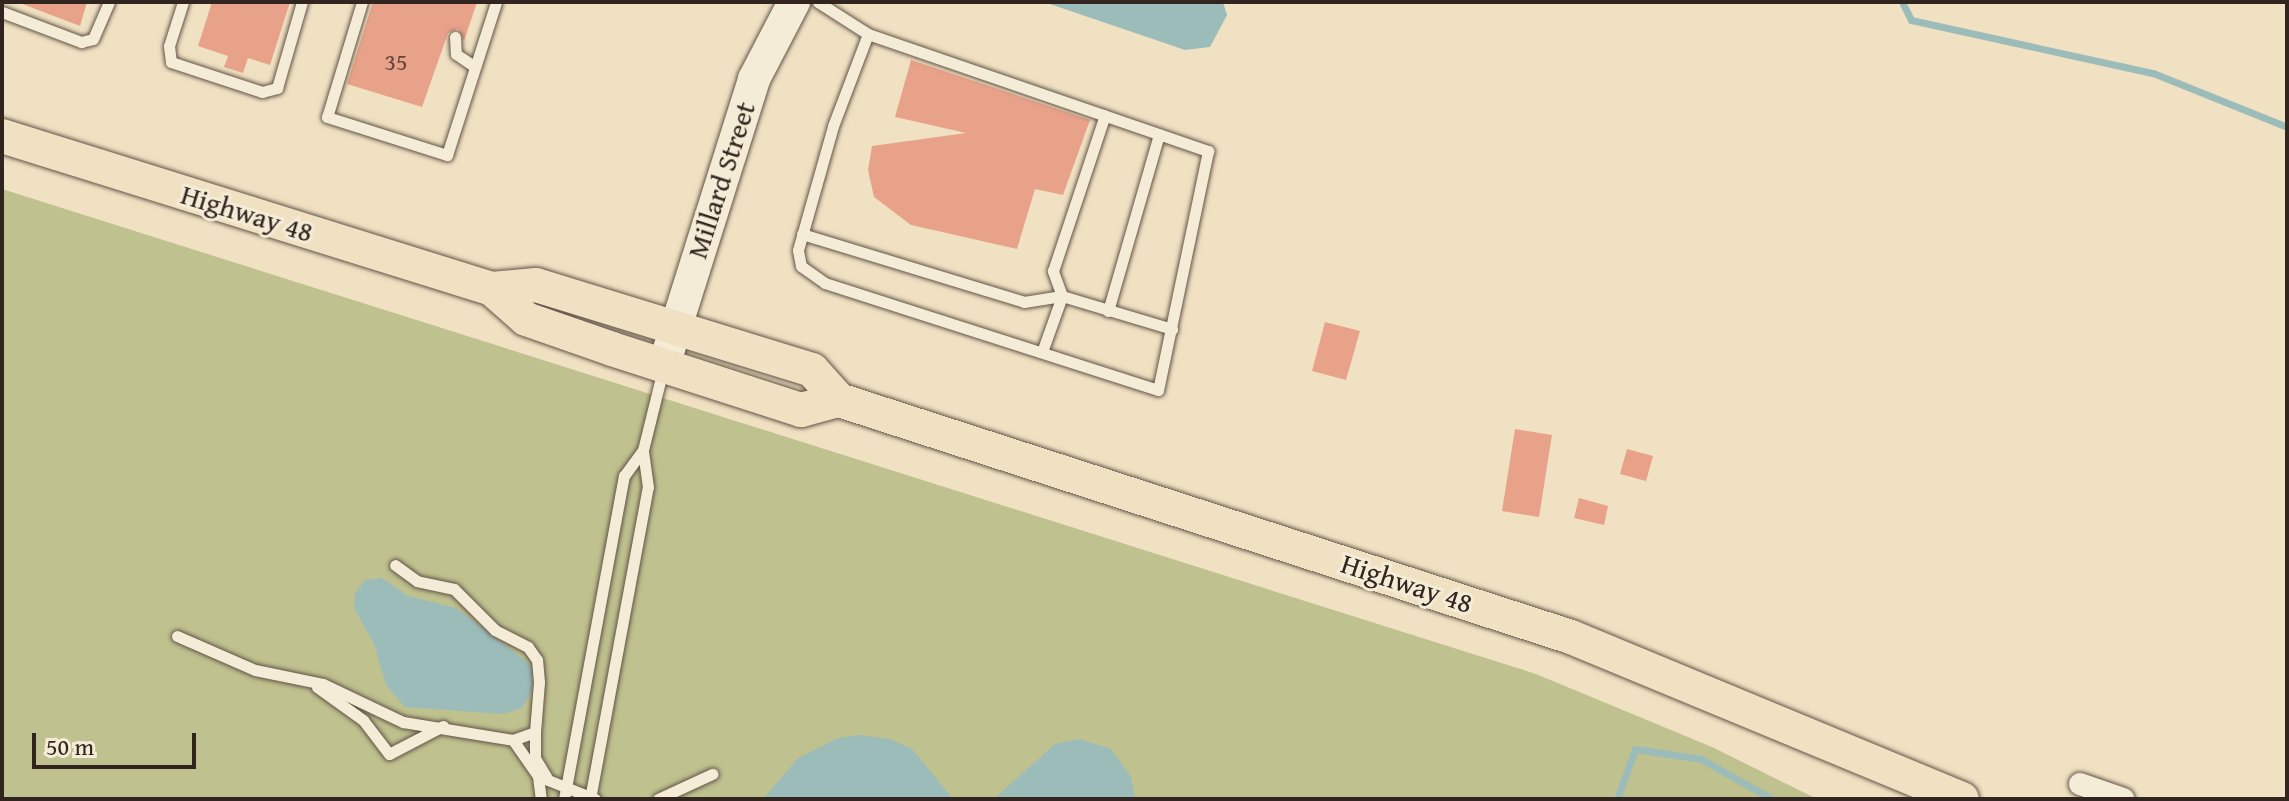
<!DOCTYPE html>
<style>
body{margin:0}
#map{position:relative;width:2289px;height:801px;overflow:hidden;background:#f0e1c2;font-family:"Gentium Book Plus",serif}
div>[style]{position:absolute}
.green>*{inset:0;background:#bfc18f}
.water>*{inset:0;background:#9cbcba}
.stream>*{height:7px;margin:-3.5px;padding:0 3.5px;transform-origin:3.5px;border-radius:3.5px;background:#9cbcba}
.building>*{inset:0;background:#e8a289}
.roads{filter:drop-shadow(0 0 2px #625448) drop-shadow(0 0 2px #625448)}
.lane>*{height:11px;margin:-5.5px;padding:0 5.5px;transform-origin:5.5px;border-radius:5.5px;background:#f5ecd7}
.street>*{height:22px;margin:-11px;padding:0 11px;transform-origin:11px;border-radius:11px;background:#f5ecd7}
.secondary>*{height:32px;margin:-16px;padding:0 16px;transform-origin:16px;border-radius:16px;background:#f5ecd7}
.primary>*{height:34px;margin:-17px;padding:0 17px;transform-origin:17px;border-radius:17px;background:#f0e1c2}
span{translate:-50% -50%;white-space:nowrap;text-align:center;line-height:1.15;-webkit-text-stroke:6px #f5ecd7;paint-order:stroke}
.number-label{font-size:24px;color:#60443a}
.number-label span{-webkit-text-stroke-width:0}
.street-label{font-size:28px;color:#32251f}
.frame{position:absolute;inset:0;border:4px solid #32251f;pointer-events:none}
.scale{position:absolute;left:32px;top:733px;width:164px;height:36px;box-sizing:border-box;border:4px solid #32251f;border-top:0;padding-left:10px;font-size:24px;line-height:28px;white-space:nowrap;color:#32251f;-webkit-text-stroke:6px #f5ecd7;paint-order:stroke}
</style>
<div id="map">
<div class="green">
<div style="clip-path:polygon(2px 189px,1536px 674px,1712px 747px,1817px 799px,2px 799px)"></div>
</div>
<div class="water">
<div style="clip-path:polygon(1044px 2px,1223px 2px,1227px 15px,1210px 47px,1185px 50px)"></div>
<div style="clip-path:polygon(382px 578px,408px 596px,456px 608px,525px 660px,533px 670px,531px 693px,522px 708px,503px 714px,405px 707px,386px 685px,374px 644px,354px 608px,355px 594px,365px 580px)"></div>
<div style="clip-path:polygon(859px 735px,890px 739px,912px 749px,953px 799px,763px 799px,798px 758px,838px 738px)"></div>
<div style="clip-path:polygon(1079px 739px,1111px 749px,1131px 777px,1135px 799px,994px 799px,1055px 744px)"></div>
</div>
<div class="stream">
<div style="left:1902px;top:2px;width:20px;rotate:63deg"></div>
<div style="left:1911px;top:20px;width:248px;rotate:12.4deg"></div>
<div style="left:2153px;top:73px;width:144px;rotate:21.9deg"></div>
<div style="left:1617px;top:799px;width:53px;rotate:-70.2deg"></div>
<div style="left:1635px;top:749px;width:67px;rotate:8.6deg"></div>
<div style="left:1701px;top:759px;width:81px;rotate:29.4deg"></div>
</div>
<div class="building">
<div style="clip-path:polygon(17px 2px,87px 2px,80px 26px)"></div>
<div style="clip-path:polygon(212px 2px,290px 2px,270px 65px,248px 58px,243px 73px,224px 67px,228px 56px,198px 46px)"></div>
<div style="clip-path:polygon(373px 2px,477px 2px,464px 41px,458px 29px,448px 33px,422px 107px,347px 84px)"></div>
<div style="clip-path:polygon(911px 60px,1090px 120px,1063px 195px,1035px 189px,1017px 249px,911px 225px,874px 197px,868px 170px,872px 146px,966px 133px,895px 117px)"></div>
<div style="clip-path:polygon(1325px 322px,1360px 331px,1346px 380px,1312px 371px)"></div>
<div style="clip-path:polygon(1515px 429px,1552px 435px,1539px 517px,1502px 511px)"></div>
<div style="clip-path:polygon(1627px 449px,1653px 456px,1646px 481px,1620px 474px)"></div>
<div style="clip-path:polygon(1579px 498px,1608px 506px,1604px 525px,1574px 518px)"></div>
</div>
<div class="roads">
<div class="lane">
<div style="left:183px;top:2px;width:46px;rotate:107.7deg"></div>
<div style="left:169px;top:46px;width:16px;rotate:83deg"></div>
<div style="left:171px;top:62px;width:96px;rotate:18.2deg"></div>
<div style="left:262px;top:92px;width:16px;rotate:-15deg"></div>
<div style="left:277px;top:88px;width:90px;rotate:-73.8deg"></div>
<div style="left:362px;top:2px;width:120px;rotate:106.9deg"></div>
<div style="left:327px;top:117px;width:126px;rotate:17.6deg"></div>
<div style="left:447px;top:155px;width:161px;rotate:-72.2deg"></div>
<div style="left:818px;top:2px;width:59px;rotate:32.6deg"></div>
<div style="left:868px;top:34px;width:360px;rotate:19deg"></div>
<div style="left:1208px;top:151px;width:244px;rotate:101.8deg"></div>
<div style="left:1158px;top:390px;width:350px;rotate:-162.2deg"></div>
<div style="left:825px;top:283px;width:29px;rotate:-145deg"></div>
<div style="left:801px;top:266px;width:16px;rotate:-101deg"></div>
<div style="left:798px;top:250px;width:129px;rotate:-74.2deg"></div>
<div style="left:833px;top:126px;width:98px;rotate:-69.2deg"></div>
<div style="left:2px;top:12px;width:85px;rotate:20.8deg"></div>
<div style="left:81px;top:42px;width:12px;rotate:-14deg"></div>
<div style="left:93px;top:39px;width:40px;rotate:-66.6deg"></div>
<div style="left:455px;top:37px;width:17px;rotate:87deg"></div>
<div style="left:456px;top:54px;width:23px;rotate:34deg"></div>
<div style="left:802px;top:234px;width:232px;rotate:17deg"></div>
<div style="left:1024px;top:302px;width:38px;rotate:-9deg"></div>
<div style="left:1062px;top:296px;width:115px;rotate:16.7deg"></div>
<div style="left:1108px;top:311px;width:184px;rotate:-73.9deg"></div>
<div style="left:1042px;top:352px;width:59px;rotate:-70.3deg"></div>
<div style="left:1062px;top:296px;width:27px;rotate:-110deg"></div>
<div style="left:1053px;top:271px;width:164px;rotate:-71.6deg"></div>
<div style="left:177px;top:636px;width:85px;rotate:23.6deg"></div>
<div style="left:255px;top:670px;width:69px;rotate:11.6deg"></div>
<div style="left:323px;top:684px;width:89px;rotate:25.4deg"></div>
<div style="left:403px;top:722px;width:111px;rotate:9.3deg"></div>
<div style="left:513px;top:740px;width:23px;rotate:-20deg"></div>
<div style="left:535px;top:732px;width:50px;rotate:-85.4deg"></div>
<div style="left:539px;top:682px;width:22px;rotate:-95deg"></div>
<div style="left:537px;top:660px;width:16px;rotate:-125deg"></div>
<div style="left:528px;top:647px;width:37px;rotate:-153deg"></div>
<div style="left:495px;top:630px;width:58px;rotate:-135deg"></div>
<div style="left:454px;top:589px;width:38px;rotate:-168deg"></div>
<div style="left:417px;top:581px;width:27px;rotate:-144deg"></div>
<div style="left:317px;top:687px;width:57px;rotate:35.7deg"></div>
<div style="left:363px;top:720px;width:43px;rotate:52.6deg"></div>
<div style="left:389px;top:754px;width:61px;rotate:-27.4deg"></div>
<div style="left:535px;top:732px;width:26px;rotate:90deg"></div>
<div style="left:535px;top:758px;width:26px;rotate:59deg"></div>
<div style="left:548px;top:780px;width:51px;rotate:22deg"></div>
<div style="left:513px;top:740px;width:44px;rotate:55.2deg"></div>
<div style="left:538px;top:776px;width:23px;rotate:83deg"></div>
<div style="left:564px;top:799px;width:329px;rotate:-79.5deg"></div>
<div style="left:624px;top:476px;width:32px;rotate:-54deg"></div>
<div style="left:643px;top:450px;width:83px;rotate:-76.1deg"></div>
<div style="left:590px;top:799px;width:317px;rotate:-79.5deg"></div>
<div style="left:648px;top:487px;width:37px;rotate:-98deg"></div>
<div style="left:658px;top:799px;width:60px;rotate:-24.8deg"></div>
</div>
<div class="street">
<div style="left:2080px;top:784px;width:46px;rotate:19.2deg"></div>
</div>
<div class="secondary">
<div style="left:664px;top:365px;width:300px;rotate:-72.5deg"></div>
<div style="left:754px;top:79px;width:87px;rotate:-62.5deg"></div>
</div>
<div class="primary">
<div style="left:2px;top:136px;width:513px;rotate:17.34deg"></div>
<div style="left:492px;top:289px;width:44px;rotate:-5.2deg"></div>
<div style="left:536px;top:285px;width:289px;rotate:17.1deg"></div>
<div style="left:812px;top:370px;width:40px;rotate:48deg"></div>
<div style="left:839px;top:400px;width:769px;rotate:17.94deg"></div>
<div style="left:1571px;top:637px;width:423px;rotate:22.5deg"></div>
<div style="left:492px;top:289px;width:45px;rotate:41.4deg"></div>
<div style="left:526px;top:319px;width:91px;rotate:19.2deg"></div>
<div style="left:612px;top:349px;width:199px;rotate:17.9deg"></div>
<div style="left:801px;top:410px;width:39px;rotate:-15deg"></div>
</div>
</div>
<div class="number-label">
<span style="left:396px;top:62px">35</span>
</div>
<div class="street-label">
<span style="left:721px;top:180px;rotate:-72deg">Millard Street</span>
<span style="left:247px;top:213px;rotate:17deg">Highway 48</span>
<span style="left:1407px;top:583px;rotate:18deg">Highway 48</span>
</div>
<div class="frame"></div>
<div class="scale">50 m</div>
</div>
